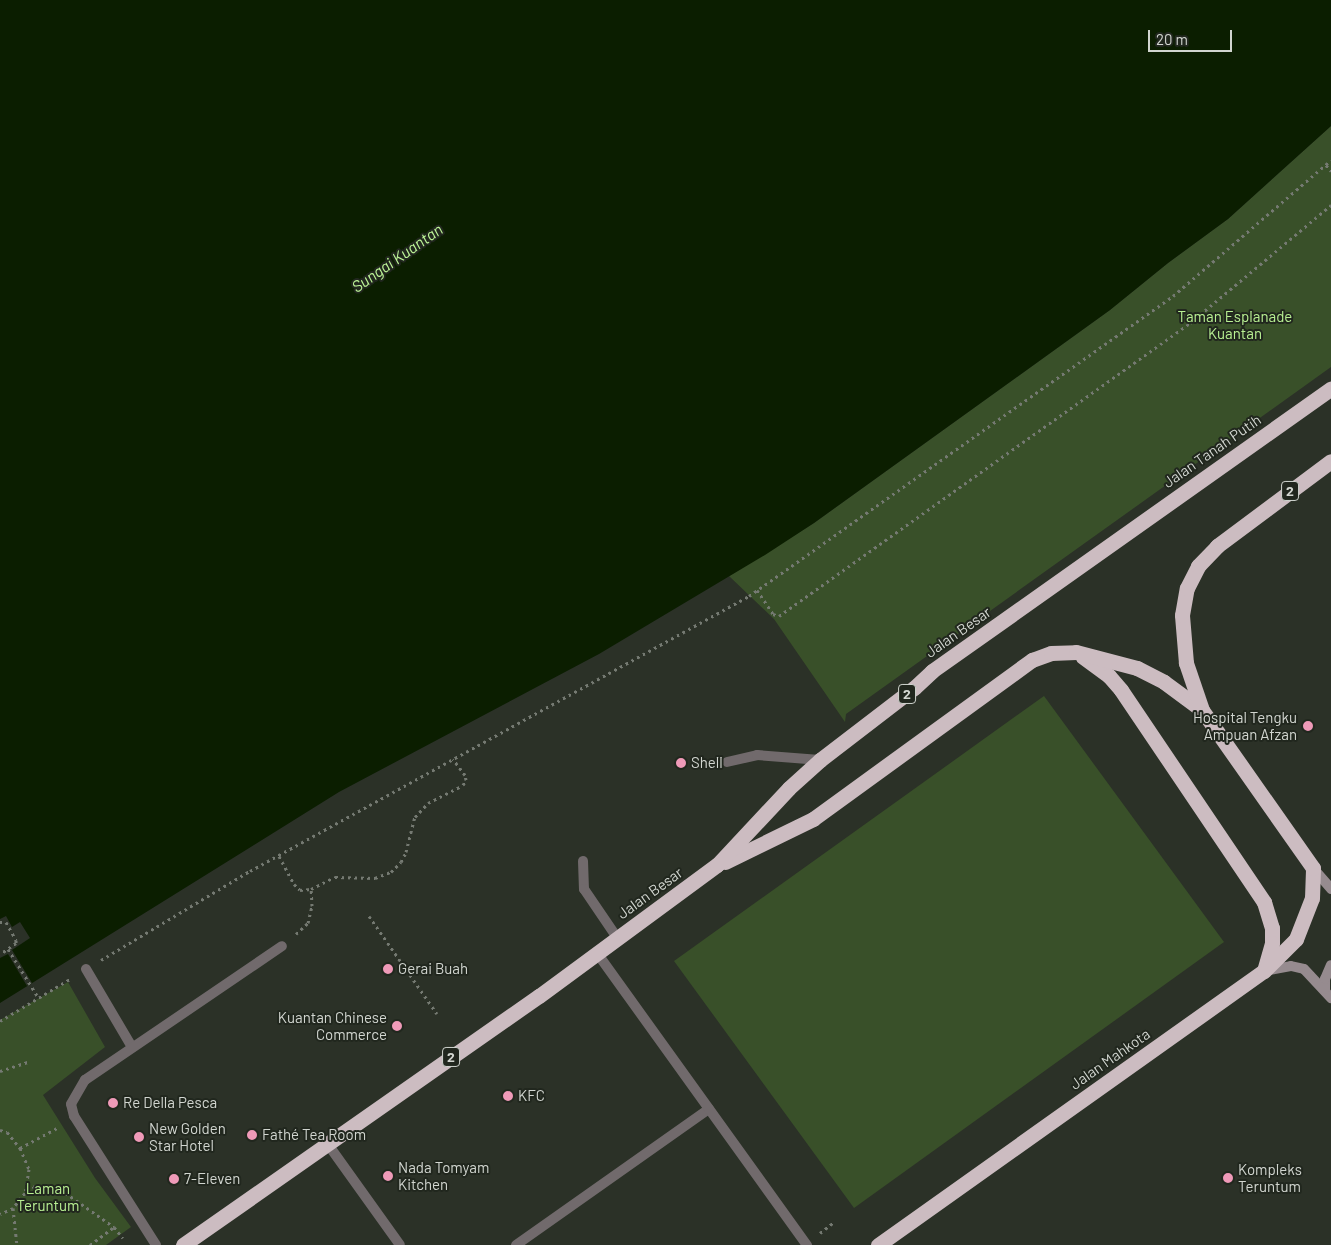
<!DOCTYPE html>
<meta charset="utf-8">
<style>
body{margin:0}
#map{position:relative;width:1331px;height:1245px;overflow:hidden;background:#2b3127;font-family:Barlow,sans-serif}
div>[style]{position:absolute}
.green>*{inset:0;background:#395029}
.water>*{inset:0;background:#0b1e00}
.pier>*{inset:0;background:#2b3127}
.path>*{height:3px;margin-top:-1.5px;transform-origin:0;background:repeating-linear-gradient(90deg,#757a72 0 2.5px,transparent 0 6.5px)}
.lane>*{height:10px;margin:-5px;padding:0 5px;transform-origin:5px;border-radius:5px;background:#716a6c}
.street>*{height:10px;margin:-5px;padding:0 5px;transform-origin:5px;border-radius:5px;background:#716a6c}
.secondary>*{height:10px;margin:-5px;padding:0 5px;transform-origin:5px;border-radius:5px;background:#968b8f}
.highway>*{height:15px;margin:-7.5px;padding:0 7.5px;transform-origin:7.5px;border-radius:7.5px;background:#ccbcc1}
.dots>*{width:14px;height:14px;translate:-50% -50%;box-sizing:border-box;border:2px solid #21271e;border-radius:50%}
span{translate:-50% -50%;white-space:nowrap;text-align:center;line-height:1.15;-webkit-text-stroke:4px #21271e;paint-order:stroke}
.shield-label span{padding:1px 4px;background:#21271e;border:1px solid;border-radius:4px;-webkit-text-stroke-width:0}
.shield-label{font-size:14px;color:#d2d6d0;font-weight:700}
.park-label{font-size:15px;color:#b9f193}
.street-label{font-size:15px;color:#d2d6d0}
.poi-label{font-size:15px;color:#d2d6d0}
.right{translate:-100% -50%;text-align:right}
.left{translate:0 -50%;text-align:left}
.water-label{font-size:16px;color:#bef698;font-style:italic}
.scale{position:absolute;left:1148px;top:30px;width:84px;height:22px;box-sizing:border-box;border:2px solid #d2d6d0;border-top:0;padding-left:6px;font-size:15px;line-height:18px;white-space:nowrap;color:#d2d6d0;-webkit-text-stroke:4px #21271e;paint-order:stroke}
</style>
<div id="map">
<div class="green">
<div style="clip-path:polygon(1331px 126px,1331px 367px,846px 714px,845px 722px,774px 619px,729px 576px,814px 523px,1110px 310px,1168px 263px,1228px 219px)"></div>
<div style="clip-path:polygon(1044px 696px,1224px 942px,854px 1208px,674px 961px)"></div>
<div style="clip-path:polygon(68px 982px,105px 1047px,43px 1095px,95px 1178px,131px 1227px,106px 1245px,0 1245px,0 1020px)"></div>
</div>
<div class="water">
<div style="clip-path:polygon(0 0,1331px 0,1331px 126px,1228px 219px,1168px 263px,1110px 310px,814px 523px,765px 555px,599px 654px,339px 792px,0 1003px)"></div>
</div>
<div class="pier">
<div style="clip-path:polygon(6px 916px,12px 927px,20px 922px,30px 938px,12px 950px,32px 983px,27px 986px,8px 954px,0 958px,0 919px)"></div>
</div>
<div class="path">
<div style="left:1326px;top:165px;width:8px;rotate:50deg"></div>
<div style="left:757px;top:590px;width:29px;rotate:56deg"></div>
<div style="left:773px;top:614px;width:6px;rotate:18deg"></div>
<div style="left:779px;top:616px;width:505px;rotate:-35.48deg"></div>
<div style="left:1190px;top:323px;width:184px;rotate:-39.9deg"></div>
<div style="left:279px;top:856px;width:32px;rotate:62deg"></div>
<div style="left:294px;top:884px;width:8px;rotate:45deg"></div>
<div style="left:300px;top:890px;width:11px;rotate:-5deg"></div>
<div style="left:311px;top:889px;width:27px;rotate:-27deg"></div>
<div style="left:335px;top:877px;width:40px;rotate:1.4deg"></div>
<div style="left:375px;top:878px;width:17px;rotate:-21deg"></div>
<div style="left:391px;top:872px;width:14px;rotate:-45deg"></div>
<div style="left:401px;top:862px;width:11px;rotate:-63deg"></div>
<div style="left:406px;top:852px;width:36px;rotate:-76deg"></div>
<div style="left:415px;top:817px;width:19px;rotate:-47deg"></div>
<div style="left:428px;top:803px;width:39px;rotate:-27deg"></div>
<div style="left:463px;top:785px;width:6px;rotate:-59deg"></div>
<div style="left:466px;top:780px;width:5px;rotate:-101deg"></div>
<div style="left:465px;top:775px;width:20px;rotate:-127deg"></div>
<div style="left:369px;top:916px;width:119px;rotate:55.2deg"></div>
<div style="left:0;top:922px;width:6px"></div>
<div style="left:6px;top:922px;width:21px;rotate:61deg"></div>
<div style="left:16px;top:940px;width:3px;rotate:90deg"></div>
<div style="left:16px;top:943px;width:19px;rotate:145deg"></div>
<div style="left:296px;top:934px;width:16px;rotate:-43deg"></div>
<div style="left:308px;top:923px;width:17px;rotate:-77deg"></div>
<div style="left:312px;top:906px;width:17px;rotate:-93deg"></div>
<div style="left:8px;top:949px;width:57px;rotate:58deg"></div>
<div style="left:101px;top:960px;width:174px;rotate:-30.9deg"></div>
<div style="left:250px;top:871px;width:570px;rotate:-28.86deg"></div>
<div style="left:749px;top:596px;width:519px;rotate:-35.28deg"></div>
<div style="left:1173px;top:296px;width:208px;rotate:-40.7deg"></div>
<div style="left:0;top:1021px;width:82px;rotate:-31deg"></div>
<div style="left:0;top:1071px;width:29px;rotate:-18deg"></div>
<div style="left:0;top:1130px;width:7px;rotate:16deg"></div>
<div style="left:7px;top:1132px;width:21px;rotate:51deg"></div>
<div style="left:20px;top:1148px;width:23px;rotate:67deg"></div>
<div style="left:29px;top:1169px;width:24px;rotate:99deg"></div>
<div style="left:25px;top:1193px;width:19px;rotate:129deg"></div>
<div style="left:13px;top:1208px;width:14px;rotate:155deg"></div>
<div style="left:20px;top:1148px;width:44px;rotate:-28.3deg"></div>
<div style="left:26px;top:1186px;width:34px;rotate:5deg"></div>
<div style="left:60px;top:1189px;width:66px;rotate:35.1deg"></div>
<div style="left:13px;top:1208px;width:37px;rotate:84deg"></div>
<div style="left:820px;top:1233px;width:18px;rotate:-38deg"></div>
<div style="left:90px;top:1245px;width:30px;rotate:-37deg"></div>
<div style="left:114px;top:1227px;width:14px;rotate:51deg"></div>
</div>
<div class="lane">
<div style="left:727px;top:762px;width:31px;rotate:-13deg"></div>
<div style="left:757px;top:755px;width:63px;rotate:4.5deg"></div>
<div style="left:583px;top:861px;width:28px;rotate:88deg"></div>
<div style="left:584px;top:889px;width:60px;rotate:55.8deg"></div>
<div style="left:86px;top:969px;width:91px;rotate:59.5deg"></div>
<div style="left:327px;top:1143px;width:125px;rotate:54.4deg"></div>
<div style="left:156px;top:1245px;width:153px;rotate:-122.4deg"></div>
<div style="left:74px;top:1116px;width:12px;rotate:-104deg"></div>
<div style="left:71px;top:1104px;width:28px;rotate:-60deg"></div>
<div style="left:85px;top:1080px;width:238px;rotate:-34.2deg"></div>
<div style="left:516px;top:1245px;width:236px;rotate:-35.2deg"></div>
</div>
<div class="street">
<div style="left:597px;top:953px;width:360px;rotate:54.3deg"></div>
</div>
<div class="secondary">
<div style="left:1313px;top:868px;width:28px;rotate:49deg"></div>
<div style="left:1265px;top:971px;width:26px;rotate:-11deg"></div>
<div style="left:1291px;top:966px;width:13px;rotate:13deg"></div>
<div style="left:1304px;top:969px;width:40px;rotate:47deg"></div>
<div style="left:1325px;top:989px;width:10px;rotate:-90deg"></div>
<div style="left:1325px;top:979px;width:15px;rotate:-67deg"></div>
</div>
<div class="highway">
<div style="left:1083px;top:657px;width:32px;rotate:36deg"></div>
<div style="left:1109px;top:676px;width:18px;rotate:49deg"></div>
<div style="left:1121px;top:690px;width:256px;rotate:56deg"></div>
<div style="left:1264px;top:902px;width:27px;rotate:73deg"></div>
<div style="left:1272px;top:928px;width:15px;rotate:90deg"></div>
<div style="left:1272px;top:943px;width:26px;rotate:106deg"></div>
<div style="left:725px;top:862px;width:98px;rotate:-26deg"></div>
<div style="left:813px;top:819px;width:271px;rotate:-36deg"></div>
<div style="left:1032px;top:660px;width:20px;rotate:-20deg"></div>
<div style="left:1051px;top:653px;width:25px;rotate:-2deg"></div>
<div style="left:1076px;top:652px;width:63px;rotate:14.7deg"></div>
<div style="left:1137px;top:668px;width:30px;rotate:27deg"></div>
<div style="left:1164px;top:682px;width:47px;rotate:36.4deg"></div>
<div style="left:183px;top:1245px;width:434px;rotate:-35deg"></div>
<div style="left:539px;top:996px;width:221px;rotate:-36.4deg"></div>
<div style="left:717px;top:865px;width:105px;rotate:-46.9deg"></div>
<div style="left:789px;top:788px;width:42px;rotate:-42.1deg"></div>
<div style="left:820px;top:760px;width:118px;rotate:-37.5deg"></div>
<div style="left:914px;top:688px;width:25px;rotate:-43deg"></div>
<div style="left:932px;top:671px;width:489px;rotate:-35.3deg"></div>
<div style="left:878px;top:1245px;width:473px;rotate:-35.4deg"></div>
<div style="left:1264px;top:971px;width:45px;rotate:-45deg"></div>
<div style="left:1296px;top:939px;width:44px;rotate:-68.7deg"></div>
<div style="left:1312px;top:898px;width:30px;rotate:-88deg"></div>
<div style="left:1313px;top:868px;width:193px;rotate:-125.1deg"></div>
<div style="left:1202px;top:710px;width:50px;rotate:-108.8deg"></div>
<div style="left:1186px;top:663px;width:48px;rotate:-94.8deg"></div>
<div style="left:1182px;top:615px;width:27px;rotate:-80deg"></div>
<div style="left:1187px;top:588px;width:25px;rotate:-63deg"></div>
<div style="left:1198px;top:566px;width:28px;rotate:-46deg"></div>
<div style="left:1217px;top:546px;width:142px;rotate:-36.7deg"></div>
</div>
<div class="dots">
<div style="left:1308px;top:726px;background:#ef9ab8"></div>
<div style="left:681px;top:763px;background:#ef9ab8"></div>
<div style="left:388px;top:969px;background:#ef9ab8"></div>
<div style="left:397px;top:1026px;background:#ef9ab8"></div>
<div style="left:508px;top:1096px;background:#ef9ab8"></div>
<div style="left:113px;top:1103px;background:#ef9ab8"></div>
<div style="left:252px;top:1135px;background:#ef9ab8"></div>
<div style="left:139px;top:1137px;background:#ef9ab8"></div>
<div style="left:388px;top:1176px;background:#ef9ab8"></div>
<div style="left:1228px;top:1178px;background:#ef9ab8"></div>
<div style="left:174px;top:1179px;background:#ef9ab8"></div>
</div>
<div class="shield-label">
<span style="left:1290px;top:491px">2</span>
<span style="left:907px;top:694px">2</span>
<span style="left:451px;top:1057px">2</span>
</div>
<div class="park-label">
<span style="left:1235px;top:325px">Taman Esplanade<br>Kuantan</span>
<span style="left:48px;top:1197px">Laman<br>Teruntum</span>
</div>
<div class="street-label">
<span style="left:1212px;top:451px;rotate:-35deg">Jalan Tanah Putih</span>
<span style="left:958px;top:632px;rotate:-35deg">Jalan Besar</span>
<span style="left:650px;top:893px;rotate:-36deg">Jalan Besar</span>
<span style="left:1110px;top:1059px;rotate:-35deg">Jalan Mahkota</span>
</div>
<div class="poi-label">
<span class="right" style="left:1297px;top:726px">Hospital Tengku<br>Ampuan Afzan</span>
<span class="left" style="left:691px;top:763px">Shell</span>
<span class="left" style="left:398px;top:969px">Gerai Buah</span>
<span class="right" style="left:387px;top:1026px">Kuantan Chinese<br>Commerce</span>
<span class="left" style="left:518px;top:1096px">KFC</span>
<span class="left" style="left:123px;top:1103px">Re Della Pesca</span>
<span class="left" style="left:149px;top:1137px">New Golden<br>Star Hotel</span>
<span class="left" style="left:262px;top:1135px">Fathé Tea Room</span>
<span class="left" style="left:398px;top:1176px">Nada Tomyam<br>Kitchen</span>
<span class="left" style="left:1238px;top:1178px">Kompleks<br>Teruntum</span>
<span class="left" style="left:184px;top:1179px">7-Eleven</span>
</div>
<div class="water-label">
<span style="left:397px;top:258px;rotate:-35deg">Sungai Kuantan</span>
</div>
<div class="scale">20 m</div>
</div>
